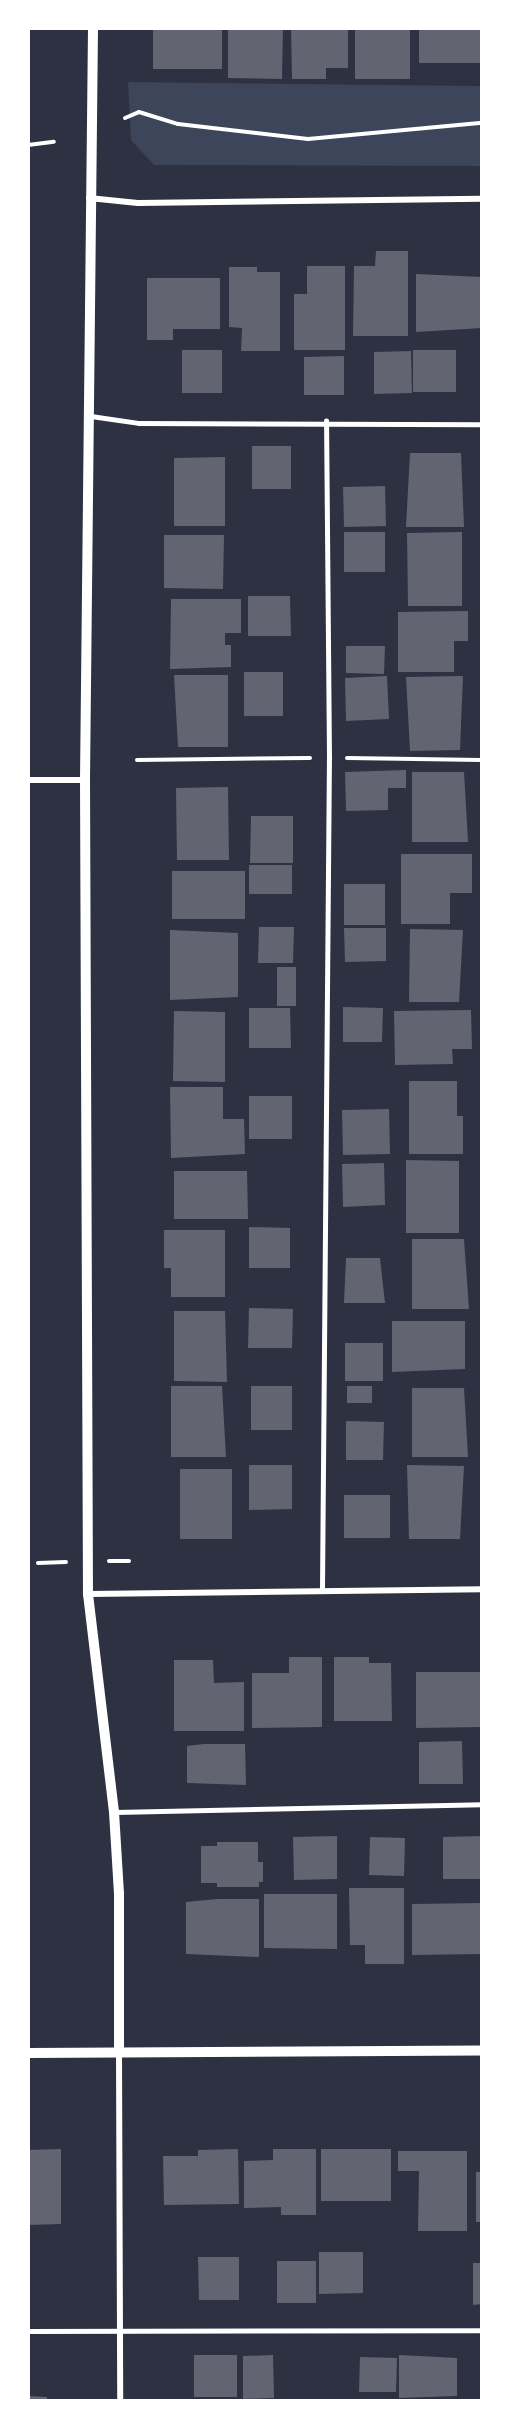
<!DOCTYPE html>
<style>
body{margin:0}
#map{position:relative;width:510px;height:2429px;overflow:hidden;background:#2d3142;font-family:Overpass,sans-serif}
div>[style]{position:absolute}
.green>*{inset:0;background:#3c4559}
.building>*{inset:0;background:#626471}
.path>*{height:4px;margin:-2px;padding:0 2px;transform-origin:2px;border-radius:2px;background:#fff}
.service>*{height:4.5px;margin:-2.25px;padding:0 2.25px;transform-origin:2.25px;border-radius:2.25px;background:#fff}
.minor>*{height:6px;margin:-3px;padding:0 3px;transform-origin:3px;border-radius:3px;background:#fff}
.tertiary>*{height:10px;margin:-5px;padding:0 5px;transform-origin:5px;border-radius:5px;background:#fff}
span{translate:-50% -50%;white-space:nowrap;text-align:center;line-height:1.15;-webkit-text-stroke:6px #fff;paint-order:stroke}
.frame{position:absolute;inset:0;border:30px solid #fff;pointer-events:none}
</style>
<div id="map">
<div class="green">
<div style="clip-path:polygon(128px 82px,481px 86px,481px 166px,154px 165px,131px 140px)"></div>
</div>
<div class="building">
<div style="clip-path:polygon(153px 28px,222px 28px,222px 69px,153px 69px)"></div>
<div style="clip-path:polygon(228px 28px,283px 28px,282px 79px,228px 78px)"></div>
<div style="clip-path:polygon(291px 28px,348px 28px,348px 68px,326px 68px,326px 79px,292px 79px)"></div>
<div style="clip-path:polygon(355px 28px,410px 28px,410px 79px,355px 79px)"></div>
<div style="clip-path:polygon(419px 28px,482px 28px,482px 63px,419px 63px)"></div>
<div style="clip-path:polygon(376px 251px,408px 251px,408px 336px,353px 336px,354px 266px,375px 266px)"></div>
<div style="clip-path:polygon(307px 266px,345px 266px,345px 350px,294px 350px,294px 294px,307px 294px)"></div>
<div style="clip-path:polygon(229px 267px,257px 267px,257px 272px,280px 272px,280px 351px,241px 351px,242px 328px,229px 327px)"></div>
<div style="clip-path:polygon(416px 274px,482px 277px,482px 328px,416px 332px)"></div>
<div style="clip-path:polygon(147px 278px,220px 278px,220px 329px,173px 329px,173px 340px,147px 340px)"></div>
<div style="clip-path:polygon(182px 350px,222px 350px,222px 393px,182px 393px)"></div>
<div style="clip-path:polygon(413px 350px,456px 350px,456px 392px,413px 392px)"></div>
<div style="clip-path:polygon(411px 351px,412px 393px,374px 394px,374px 352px)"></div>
<div style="clip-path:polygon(344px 356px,344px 395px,304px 395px,304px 357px)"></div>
<div style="clip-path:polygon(252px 446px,291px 446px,291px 489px,252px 489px)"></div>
<div style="clip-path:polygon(410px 453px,461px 453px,464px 527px,406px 527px)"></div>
<div style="clip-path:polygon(225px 457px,225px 526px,174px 526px,174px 458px)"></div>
<div style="clip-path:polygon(385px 486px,386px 526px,344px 527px,343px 487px)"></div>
<div style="clip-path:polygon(344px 532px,385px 532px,385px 572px,344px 572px)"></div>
<div style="clip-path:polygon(462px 532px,462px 606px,408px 606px,407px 533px)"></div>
<div style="clip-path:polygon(164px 535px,224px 535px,223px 589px,164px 588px)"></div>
<div style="clip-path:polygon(248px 596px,290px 596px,291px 636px,248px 636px)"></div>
<div style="clip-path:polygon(171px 599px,241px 599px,241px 633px,225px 633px,225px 645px,231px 645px,231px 667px,170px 669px)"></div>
<div style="clip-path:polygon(468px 611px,468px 641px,454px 641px,454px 672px,398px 672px,398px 612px)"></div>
<div style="clip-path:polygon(346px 646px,385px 646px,384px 674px,346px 673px)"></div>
<div style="clip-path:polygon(244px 672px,283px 672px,283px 716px,244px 716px)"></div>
<div style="clip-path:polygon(174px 675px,228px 675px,228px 747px,178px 747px)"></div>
<div style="clip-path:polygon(387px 676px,389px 719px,346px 721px,345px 678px)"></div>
<div style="clip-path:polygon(463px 676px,460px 750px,410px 751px,406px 677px)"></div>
<div style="clip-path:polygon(406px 770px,406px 788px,388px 788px,388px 810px,346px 811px,345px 772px)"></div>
<div style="clip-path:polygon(412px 772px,464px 772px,468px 842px,412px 842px)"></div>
<div style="clip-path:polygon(228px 787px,229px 860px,177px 860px,176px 788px)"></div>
<div style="clip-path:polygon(251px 816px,293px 816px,293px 863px,250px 863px)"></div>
<div style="clip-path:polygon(401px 854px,472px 854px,472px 893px,450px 893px,450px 924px,401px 924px)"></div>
<div style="clip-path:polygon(249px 865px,292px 865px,292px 894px,249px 894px)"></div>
<div style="clip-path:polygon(172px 871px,245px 871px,245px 919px,172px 919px)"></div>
<div style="clip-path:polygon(344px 884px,385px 884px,385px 925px,344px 925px)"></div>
<div style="clip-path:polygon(259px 927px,294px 927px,293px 963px,258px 963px)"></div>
<div style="clip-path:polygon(344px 928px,386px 928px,386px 961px,345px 962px)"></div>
<div style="clip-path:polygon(410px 929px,463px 930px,459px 1002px,409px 1002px)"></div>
<div style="clip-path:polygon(170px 930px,238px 933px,238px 997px,170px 1000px)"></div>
<div style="clip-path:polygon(277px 967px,296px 967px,296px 1006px,277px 1006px)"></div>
<div style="clip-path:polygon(343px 1007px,383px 1008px,382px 1042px,343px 1042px)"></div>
<div style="clip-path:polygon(249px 1008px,290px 1008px,291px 1048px,249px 1048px)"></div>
<div style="clip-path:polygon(471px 1010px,472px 1049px,452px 1049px,453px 1064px,395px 1065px,394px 1011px)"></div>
<div style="clip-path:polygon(174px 1011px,225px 1012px,225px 1082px,173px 1081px)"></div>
<div style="clip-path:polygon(409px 1081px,457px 1081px,457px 1116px,463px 1116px,463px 1154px,409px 1154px)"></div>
<div style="clip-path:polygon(170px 1087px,223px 1087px,223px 1119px,244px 1119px,245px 1154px,171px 1158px)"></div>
<div style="clip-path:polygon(249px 1096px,292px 1096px,292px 1139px,249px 1139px)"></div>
<div style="clip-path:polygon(389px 1109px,390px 1154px,343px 1155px,342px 1110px)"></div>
<div style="clip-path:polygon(406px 1160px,459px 1161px,459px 1233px,406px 1233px)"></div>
<div style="clip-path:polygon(384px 1163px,385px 1205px,343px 1207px,342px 1164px)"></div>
<div style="clip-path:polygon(174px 1171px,247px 1171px,248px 1219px,174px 1219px)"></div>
<div style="clip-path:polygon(249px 1227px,290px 1228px,290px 1268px,249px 1268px)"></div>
<div style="clip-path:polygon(164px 1230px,225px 1230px,225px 1297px,171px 1297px,171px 1268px,164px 1268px)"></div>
<div style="clip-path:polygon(412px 1239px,464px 1239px,469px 1309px,412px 1309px)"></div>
<div style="clip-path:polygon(346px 1258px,380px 1258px,385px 1303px,344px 1303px)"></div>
<div style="clip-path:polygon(249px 1308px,293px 1309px,292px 1348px,248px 1348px)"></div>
<div style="clip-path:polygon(174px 1311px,225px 1311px,227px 1382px,174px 1381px)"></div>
<div style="clip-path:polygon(392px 1321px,465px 1321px,465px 1369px,392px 1372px)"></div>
<div style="clip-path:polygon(345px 1343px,383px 1343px,383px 1381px,345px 1381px)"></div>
<div style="clip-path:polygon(171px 1386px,222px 1386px,226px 1457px,171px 1457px)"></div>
<div style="clip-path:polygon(251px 1386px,292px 1386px,292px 1430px,251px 1430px)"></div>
<div style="clip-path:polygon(347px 1386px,372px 1386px,372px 1403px,347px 1403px)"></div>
<div style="clip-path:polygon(412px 1388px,464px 1388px,468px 1457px,412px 1457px)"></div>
<div style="clip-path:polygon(346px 1421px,384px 1422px,383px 1460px,346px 1460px)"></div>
<div style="clip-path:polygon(249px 1465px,292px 1465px,292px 1509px,249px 1510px)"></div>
<div style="clip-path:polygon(407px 1465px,464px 1466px,460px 1539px,409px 1539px)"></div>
<div style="clip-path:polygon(180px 1469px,232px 1469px,232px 1539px,180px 1539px)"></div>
<div style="clip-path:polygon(344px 1495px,390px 1495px,390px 1538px,344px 1538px)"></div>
<div style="clip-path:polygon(289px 1657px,322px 1657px,322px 1727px,252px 1728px,252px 1673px,289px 1673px)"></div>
<div style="clip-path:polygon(334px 1657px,369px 1657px,369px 1663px,391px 1663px,392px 1721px,334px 1721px)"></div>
<div style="clip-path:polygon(174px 1660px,213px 1660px,214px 1683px,244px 1682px,244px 1731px,174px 1731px)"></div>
<div style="clip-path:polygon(416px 1672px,482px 1672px,482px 1727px,416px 1728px)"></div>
<div style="clip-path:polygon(462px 1741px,463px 1784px,419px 1784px,419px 1742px)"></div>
<div style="clip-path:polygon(204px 1744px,245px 1744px,246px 1785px,187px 1783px,187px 1746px)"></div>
<div style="clip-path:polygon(337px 1836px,337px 1879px,294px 1880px,293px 1837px)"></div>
<div style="clip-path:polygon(482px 1836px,482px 1879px,443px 1879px,443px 1837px)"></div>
<div style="clip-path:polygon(370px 1837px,405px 1838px,404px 1876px,369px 1875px)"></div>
<div style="clip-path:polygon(217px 1842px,258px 1842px,258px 1862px,263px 1862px,263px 1882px,259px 1882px,259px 1887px,217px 1887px,217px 1883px,201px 1883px,201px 1846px,217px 1846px)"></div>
<div style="clip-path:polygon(349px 1888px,404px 1888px,404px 1964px,365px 1964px,365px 1945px,350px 1945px)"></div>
<div style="clip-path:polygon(264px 1894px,337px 1894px,337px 1949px,264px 1948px)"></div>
<div style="clip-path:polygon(217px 1899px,259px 1899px,259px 1957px,186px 1954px,186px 1902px)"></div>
<div style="clip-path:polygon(482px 1903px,482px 1954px,412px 1955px,412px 1904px)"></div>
<div style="clip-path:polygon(61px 2149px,61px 2224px,28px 2225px,28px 2150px)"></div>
<div style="clip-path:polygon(238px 2149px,239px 2204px,164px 2205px,163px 2156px,198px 2156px,198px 2150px)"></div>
<div style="clip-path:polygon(273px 2149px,316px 2149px,316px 2215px,281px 2215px,281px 2207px,244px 2208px,244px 2161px,273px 2160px)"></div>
<div style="clip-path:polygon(321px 2149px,391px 2149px,391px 2201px,321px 2201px)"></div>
<div style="clip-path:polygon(398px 2151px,467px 2151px,467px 2231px,418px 2231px,419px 2171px,398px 2171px)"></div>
<div style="clip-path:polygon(476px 2172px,482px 2172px,482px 2222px,476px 2222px)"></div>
<div style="clip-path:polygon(319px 2252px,363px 2252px,363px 2293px,319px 2294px)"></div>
<div style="clip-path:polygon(198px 2257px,239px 2257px,239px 2300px,199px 2300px)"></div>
<div style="clip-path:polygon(277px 2261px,316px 2261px,316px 2303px,277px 2303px)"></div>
<div style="clip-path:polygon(473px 2263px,482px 2263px,482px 2304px,473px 2305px)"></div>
<div style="clip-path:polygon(194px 2355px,237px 2355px,237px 2397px,194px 2397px)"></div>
<div style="clip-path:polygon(273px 2355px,274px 2398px,243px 2399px,243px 2356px)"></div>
<div style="clip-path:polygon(399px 2355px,457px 2358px,457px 2396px,399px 2398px)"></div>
<div style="clip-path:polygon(360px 2357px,397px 2358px,396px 2392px,359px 2392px)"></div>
<div style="clip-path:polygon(28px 2396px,47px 2397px,47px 2400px,28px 2400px)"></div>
</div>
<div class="path">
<div style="left:125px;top:118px;width:15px;rotate:-23deg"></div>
<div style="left:139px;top:112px;width:41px;rotate:17.1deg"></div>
<div style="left:178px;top:124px;width:131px;rotate:6.6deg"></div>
<div style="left:308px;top:139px;width:175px;rotate:-5.3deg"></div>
<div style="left:28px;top:145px;width:26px;rotate:-7deg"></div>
<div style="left:347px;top:758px;width:135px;rotate:0.8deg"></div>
<div style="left:137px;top:760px;width:173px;rotate:-0.7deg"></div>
<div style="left:109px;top:1561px;width:20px"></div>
<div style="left:38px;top:1563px;width:28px;rotate:-2deg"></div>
</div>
<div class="service">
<div style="left:91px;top:416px;width:49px;rotate:8.3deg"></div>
<div style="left:139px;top:423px;width:343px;rotate:0.2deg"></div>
<div style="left:322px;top:1589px;width:831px;rotate:-89.52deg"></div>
<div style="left:329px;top:758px;width:337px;rotate:-90.5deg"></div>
<div style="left:115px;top:1812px;width:367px;rotate:-1.2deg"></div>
<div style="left:28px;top:2331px;width:454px;rotate:-0.1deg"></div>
</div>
<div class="minor">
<div style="left:89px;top:198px;width:49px;rotate:5.8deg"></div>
<div style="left:138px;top:203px;width:344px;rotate:-0.7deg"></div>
<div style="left:28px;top:780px;width:57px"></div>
<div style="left:88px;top:1594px;width:394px;rotate:-0.7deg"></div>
<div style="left:119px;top:2052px;width:348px;rotate:89.8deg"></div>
</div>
<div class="tertiary">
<div style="left:93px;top:28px;width:752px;rotate:90.61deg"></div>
<div style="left:85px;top:780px;width:814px;rotate:89.79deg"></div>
<div style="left:88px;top:1594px;width:220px;rotate:83.2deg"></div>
<div style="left:114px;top:1812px;width:81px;rotate:86.5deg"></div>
<div style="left:119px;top:1893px;width:159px;rotate:90deg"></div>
<div style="left:28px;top:2053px;width:454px;rotate:-0.3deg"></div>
</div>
<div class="frame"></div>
</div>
